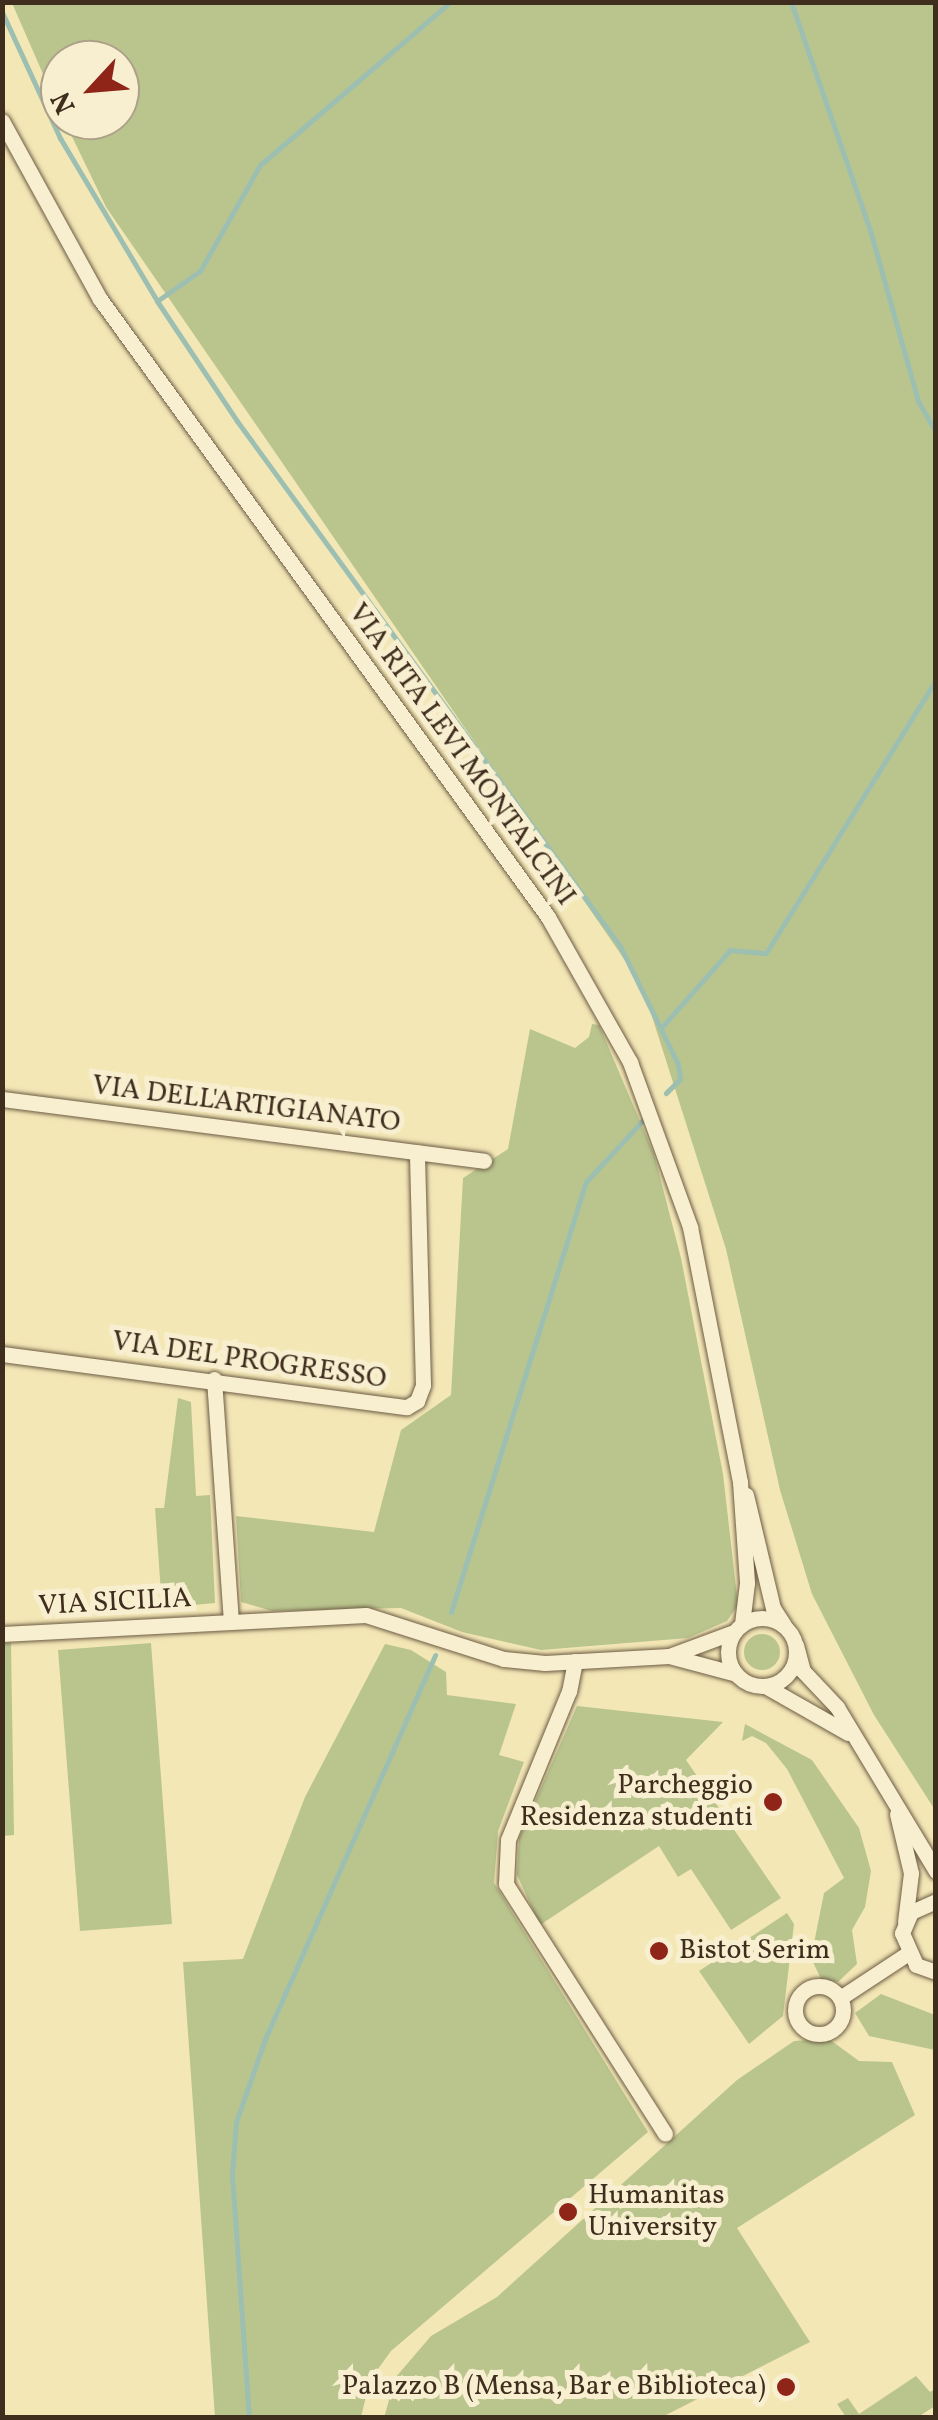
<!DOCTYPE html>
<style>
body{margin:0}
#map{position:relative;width:938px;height:2420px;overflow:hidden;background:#f4e7b6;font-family:Vollkorn,serif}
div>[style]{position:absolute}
.green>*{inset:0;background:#bac58e}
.round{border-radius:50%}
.stream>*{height:5px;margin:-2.5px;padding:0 2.5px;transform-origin:2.5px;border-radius:2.5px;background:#9cbfb1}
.roads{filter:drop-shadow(0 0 2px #6c5c44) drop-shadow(0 0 2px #6c5c44)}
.street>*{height:15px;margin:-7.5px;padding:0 7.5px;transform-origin:7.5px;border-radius:7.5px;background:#f8efd0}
.street>.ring{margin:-7.5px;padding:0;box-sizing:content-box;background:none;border:15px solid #f8efd0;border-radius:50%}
.dots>*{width:28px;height:28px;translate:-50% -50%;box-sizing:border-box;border:5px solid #f8efd0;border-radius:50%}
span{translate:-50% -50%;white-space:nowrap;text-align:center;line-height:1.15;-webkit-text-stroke:10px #f8efd0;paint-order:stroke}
.street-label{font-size:28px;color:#3f2d1e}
.poi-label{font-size:28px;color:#3f2d1e}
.right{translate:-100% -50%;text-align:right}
.left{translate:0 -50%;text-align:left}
.frame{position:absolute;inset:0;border:5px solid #3f2d1e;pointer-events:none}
.north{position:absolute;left:40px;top:40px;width:100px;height:100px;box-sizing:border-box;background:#f8efd0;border:2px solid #aea189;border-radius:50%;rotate:244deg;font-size:28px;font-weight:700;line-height:40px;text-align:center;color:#3f2d1e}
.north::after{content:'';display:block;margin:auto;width:35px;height:45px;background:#8f2418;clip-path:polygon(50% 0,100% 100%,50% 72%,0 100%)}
</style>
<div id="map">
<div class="green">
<div style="clip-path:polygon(12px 3px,935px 3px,935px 1810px,874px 1715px,812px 1594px,780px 1490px,726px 1249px,642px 985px,106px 207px,64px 120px,120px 120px,120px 60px,60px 60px,60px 113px)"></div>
<div style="clip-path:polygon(592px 1024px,599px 1025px,654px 1154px,681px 1258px,723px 1474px,738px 1605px,727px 1621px,688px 1638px,541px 1650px,462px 1632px,401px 1608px,272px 1611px,241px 1602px,236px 1516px,374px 1532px,401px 1430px,451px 1395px,463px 1178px,508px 1149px,530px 1029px,575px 1048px,589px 1037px)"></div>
<div style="clip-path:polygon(178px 1398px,191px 1402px,196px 1496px,210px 1495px,215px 1603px,162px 1608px,155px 1508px,164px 1508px)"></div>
<div class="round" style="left:744px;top:1634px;width:36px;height:36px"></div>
<div style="clip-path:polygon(3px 1643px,11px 1643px,14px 1835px,3px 1836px)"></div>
<div style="clip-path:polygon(151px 1643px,172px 1924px,80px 1931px,58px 1650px)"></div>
<div style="clip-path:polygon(385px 1644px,411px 1650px,446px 1672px,447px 1695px,516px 1704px,499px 1755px,524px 1762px,498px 1831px,494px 1883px,648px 2132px,391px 2351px,370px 2380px,361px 2417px,215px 2417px,183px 1962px,243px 1959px,305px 1797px)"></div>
<div style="clip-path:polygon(577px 1706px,723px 1722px,686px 1760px,781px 1898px,731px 1930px,691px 1869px,678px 1877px,659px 1846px,540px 1925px,517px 1875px,519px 1838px)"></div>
<div style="clip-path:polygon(745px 1724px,812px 1760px,859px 1828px,871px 1871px,865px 1907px,852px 1930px,857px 1964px,838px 1982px,821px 1979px,811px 1958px,824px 1893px,844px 1878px,787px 1769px,766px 1743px,752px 1736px,742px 1741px)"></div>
<div style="clip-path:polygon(787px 1913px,794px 1924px,783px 2016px,749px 2044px,699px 1971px)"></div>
<div style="clip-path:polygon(881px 1994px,935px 2015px,935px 2050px,869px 2036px,855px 2013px)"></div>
<div style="clip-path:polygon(829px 2039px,859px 2061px,892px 2062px,915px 2115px,737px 2228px,810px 2342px,662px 2417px,384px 2418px,395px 2378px,431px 2336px,497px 2297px,737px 2080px,794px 2041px)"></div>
<div style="clip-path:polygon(916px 2376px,930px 2392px,935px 2389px,935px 2406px,918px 2417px,846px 2417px,837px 2404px,848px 2398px,859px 2414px)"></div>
</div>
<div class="stream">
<div style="left:791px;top:2px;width:241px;rotate:70.9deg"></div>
<div style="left:870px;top:230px;width:178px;rotate:74.3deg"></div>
<div style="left:918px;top:401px;width:36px;rotate:60deg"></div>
<div style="left:2px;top:12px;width:139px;rotate:65.3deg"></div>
<div style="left:60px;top:138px;width:190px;rotate:59.2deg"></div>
<div style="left:157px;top:301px;width:144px;rotate:56.3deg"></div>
<div style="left:237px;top:421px;width:650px;rotate:53.89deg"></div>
<div style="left:620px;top:946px;width:131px;rotate:63.8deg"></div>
<div style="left:678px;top:1064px;width:15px;rotate:82deg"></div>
<div style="left:680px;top:1079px;width:20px;rotate:135deg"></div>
<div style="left:157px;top:301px;width:52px;rotate:-34.9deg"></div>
<div style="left:200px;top:271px;width:122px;rotate:-60.5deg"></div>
<div style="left:260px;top:165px;width:250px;rotate:-40.6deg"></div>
<div style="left:661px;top:1028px;width:104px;rotate:-48.5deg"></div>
<div style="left:730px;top:950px;width:36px;rotate:5deg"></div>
<div style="left:766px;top:953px;width:322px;rotate:-58.1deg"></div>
<div style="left:451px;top:1612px;width:451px;rotate:-72.6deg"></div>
<div style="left:586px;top:1182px;width:84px;rotate:-47.4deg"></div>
<div style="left:249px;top:2418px;width:245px;rotate:-94deg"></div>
<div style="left:232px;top:2174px;width:52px;rotate:-85.6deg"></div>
<div style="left:236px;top:2122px;width:88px;rotate:-70.7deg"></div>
<div style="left:265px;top:2039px;width:420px;rotate:-66.1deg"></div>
</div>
<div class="roads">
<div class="street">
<div style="left:2px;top:121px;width:203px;rotate:61.2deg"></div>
<div style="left:100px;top:299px;width:763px;rotate:54.06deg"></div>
<div style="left:548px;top:917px;width:167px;rotate:60.5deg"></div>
<div style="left:630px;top:1062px;width:176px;rotate:70deg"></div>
<div style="left:690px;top:1227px;width:260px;rotate:78.9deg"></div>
<div style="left:740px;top:1482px;width:101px;rotate:86deg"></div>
<div style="left:747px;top:1583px;width:41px;rotate:97deg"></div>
<div style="left:2px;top:1099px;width:486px;rotate:7.3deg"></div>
<div style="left:2px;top:1354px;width:408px;rotate:7.5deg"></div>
<div style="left:407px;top:1407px;width:12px;rotate:-31deg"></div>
<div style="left:417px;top:1401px;width:17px;rotate:-69deg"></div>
<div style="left:423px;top:1385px;width:233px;rotate:-91.5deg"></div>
<div style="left:214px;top:1379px;width:243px;rotate:86deg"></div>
<div style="left:746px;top:1495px;width:116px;rotate:76.6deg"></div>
<div style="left:773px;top:1608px;width:20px;rotate:57deg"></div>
<div class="ring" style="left:728px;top:1618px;width:53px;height:53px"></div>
<div style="left:2px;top:1634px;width:364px;rotate:-3deg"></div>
<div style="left:366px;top:1615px;width:145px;rotate:17.7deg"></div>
<div style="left:504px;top:1659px;width:41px;rotate:5.6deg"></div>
<div style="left:545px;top:1663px;width:124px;rotate:-3.2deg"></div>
<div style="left:669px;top:1656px;width:69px;rotate:-20.3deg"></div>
<div style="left:796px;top:1645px;width:27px;rotate:75deg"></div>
<div style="left:803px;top:1671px;width:50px;rotate:46.6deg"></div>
<div style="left:837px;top:1707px;width:192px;rotate:58.9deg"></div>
<div style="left:669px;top:1656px;width:69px;rotate:15deg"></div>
<div style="left:575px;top:1661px;width:31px;rotate:101deg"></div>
<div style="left:569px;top:1691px;width:161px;rotate:112.3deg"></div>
<div style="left:508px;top:1840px;width:44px;rotate:92.6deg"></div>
<div style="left:506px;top:1884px;width:296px;rotate:57.5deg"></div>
<div style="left:767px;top:1687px;width:93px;rotate:29.6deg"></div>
<div style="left:897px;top:1814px;width:61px;rotate:76.7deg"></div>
<div style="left:911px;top:1873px;width:49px;rotate:97deg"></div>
<div style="left:936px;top:1901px;width:27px;rotate:156deg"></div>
<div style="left:911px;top:1912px;width:23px;rotate:113deg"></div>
<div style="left:902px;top:1933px;width:35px;rotate:66deg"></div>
<div style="left:916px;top:1965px;width:21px;rotate:19deg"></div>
<div class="ring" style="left:795px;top:1986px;width:33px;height:33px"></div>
<div style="left:840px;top:1998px;width:80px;rotate:-33.3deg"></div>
</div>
</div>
<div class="dots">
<div style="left:773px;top:1802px;background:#8f2418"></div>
<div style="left:659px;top:1951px;background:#8f2418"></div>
<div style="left:568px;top:2212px;background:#8f2418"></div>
<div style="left:786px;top:2387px;background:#8f2418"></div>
</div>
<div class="street-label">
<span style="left:461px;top:755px;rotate:54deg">VIA RITA LEVI MONTALCINI</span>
<span style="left:246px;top:1105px;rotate:7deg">VIA DELL'ARTIGIANATO</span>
<span style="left:249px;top:1361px;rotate:8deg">VIA DEL PROGRESSO</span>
<span style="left:115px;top:1603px;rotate:-3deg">VIA SICILIA</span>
</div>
<div class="poi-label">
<span class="right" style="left:753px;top:1802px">Parcheggio<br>Residenza studenti</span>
<span class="left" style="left:679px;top:1951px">Bistot Serim</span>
<span class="left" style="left:588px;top:2212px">Humanitas<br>University</span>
<span class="right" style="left:766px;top:2387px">Palazzo B (Mensa, Bar e Biblioteca)</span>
</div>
<div class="frame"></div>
<div class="north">N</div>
</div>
